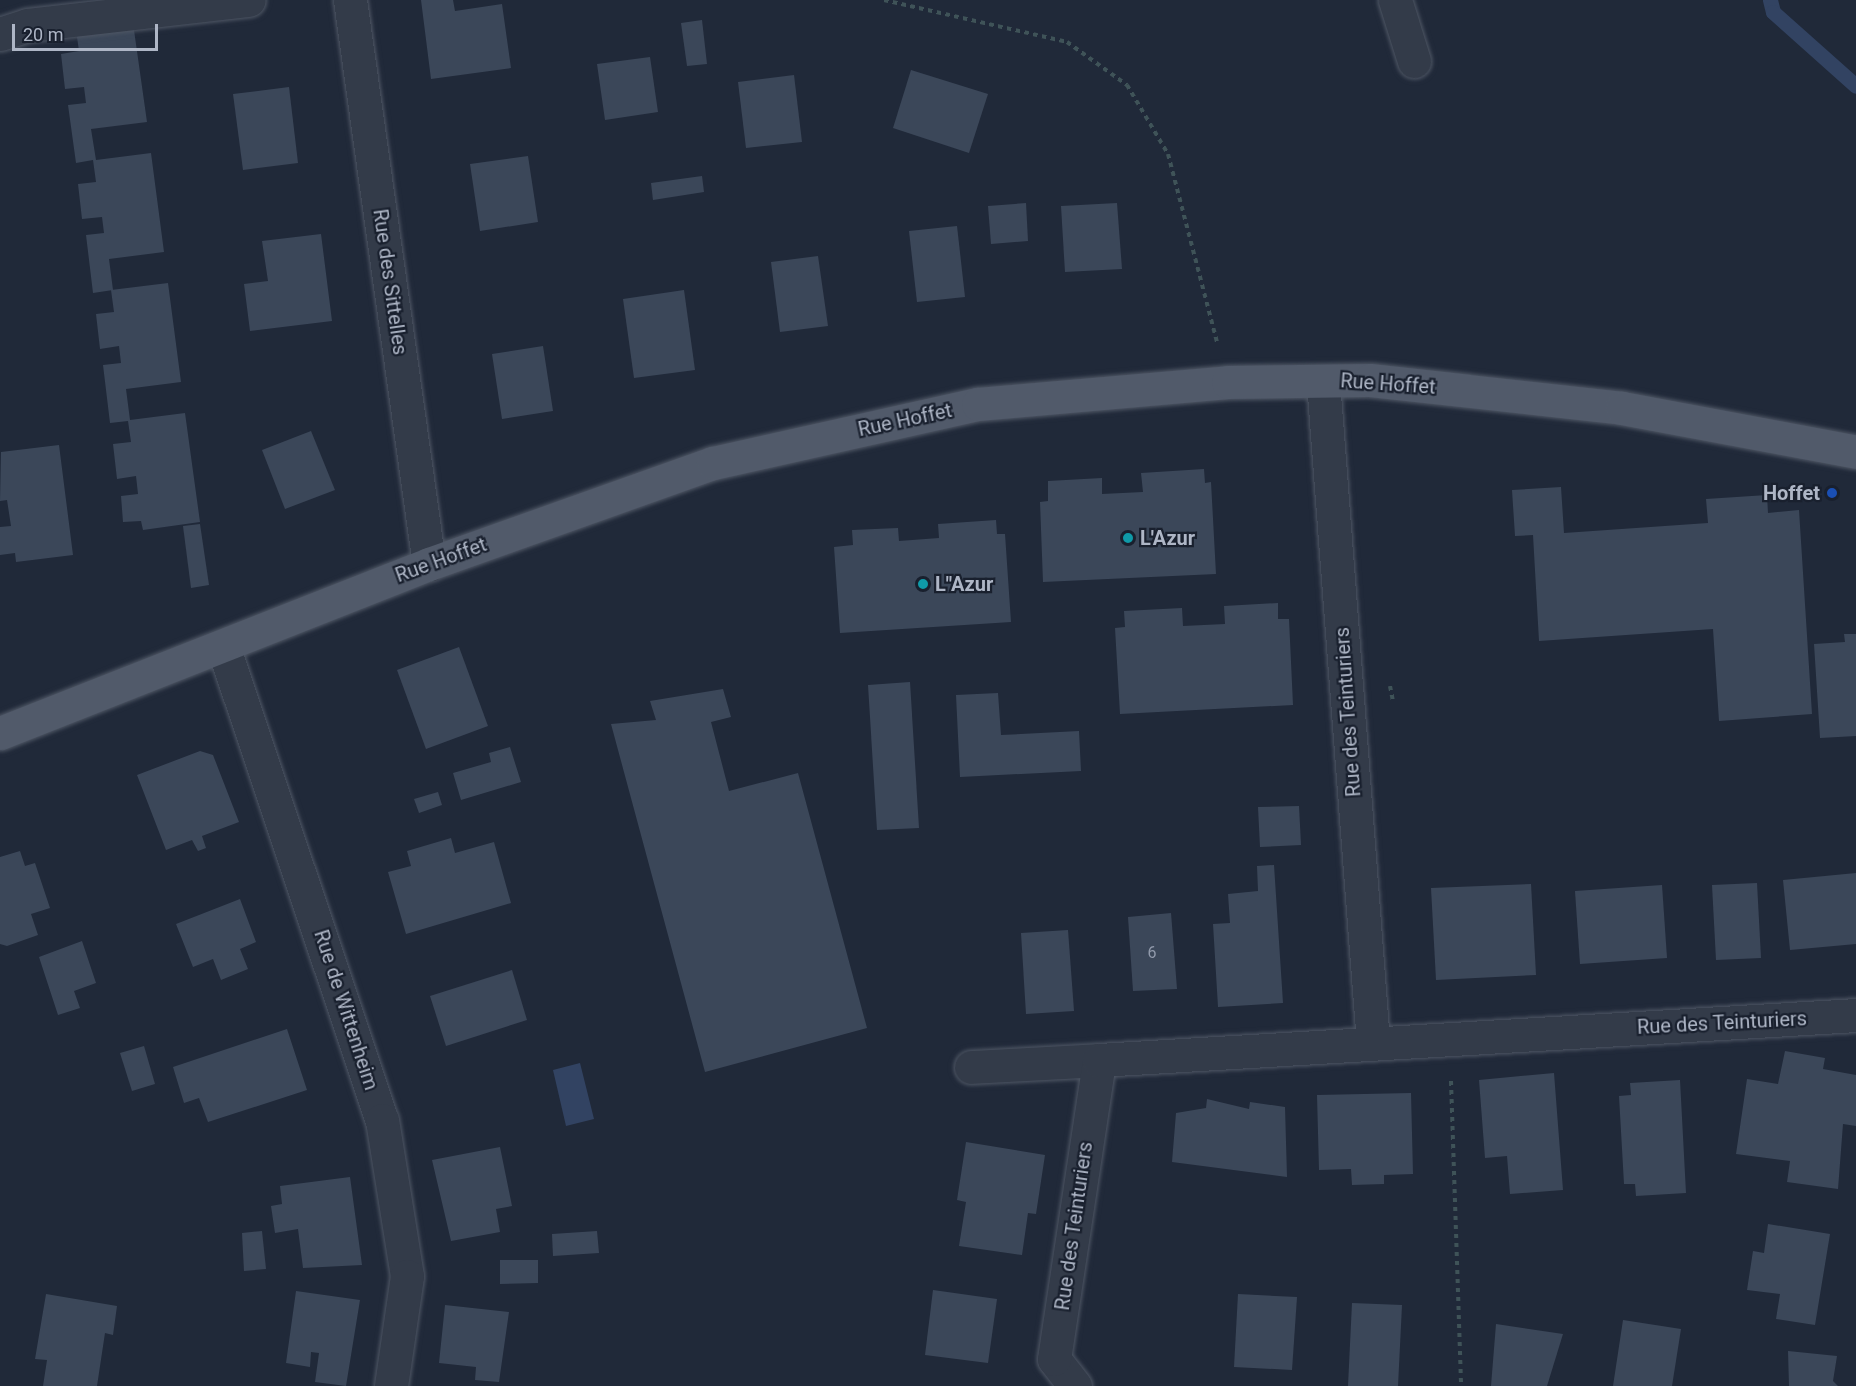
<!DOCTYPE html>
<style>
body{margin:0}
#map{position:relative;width:1856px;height:1386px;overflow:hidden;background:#202939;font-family:Roboto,sans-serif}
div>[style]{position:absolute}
.water>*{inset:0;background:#324362}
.stream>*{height:15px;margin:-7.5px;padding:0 7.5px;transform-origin:7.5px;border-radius:7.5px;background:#324362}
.building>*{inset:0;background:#3b4759}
.path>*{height:4px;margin-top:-2px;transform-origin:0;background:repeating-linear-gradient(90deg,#3f5358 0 4.5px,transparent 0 9px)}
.roads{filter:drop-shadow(0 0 2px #4e5664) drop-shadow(0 0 2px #4e5664)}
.minor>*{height:33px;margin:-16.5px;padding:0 16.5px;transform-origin:16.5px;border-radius:16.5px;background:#333b49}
.major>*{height:33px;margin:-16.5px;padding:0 16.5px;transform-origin:16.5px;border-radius:16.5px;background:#515a6a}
.dots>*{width:16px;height:16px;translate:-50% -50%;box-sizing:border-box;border:3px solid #19202e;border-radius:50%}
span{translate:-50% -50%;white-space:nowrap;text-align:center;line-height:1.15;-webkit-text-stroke:4.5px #19202e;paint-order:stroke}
.number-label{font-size:16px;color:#919aab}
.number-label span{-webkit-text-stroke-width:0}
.street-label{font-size:20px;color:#aeb6c6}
.poi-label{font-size:20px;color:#aeb6c6;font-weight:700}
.right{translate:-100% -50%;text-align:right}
.left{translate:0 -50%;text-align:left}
.scale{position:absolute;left:12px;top:24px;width:146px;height:27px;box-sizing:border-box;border:3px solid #aeb6c6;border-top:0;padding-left:8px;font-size:18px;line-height:21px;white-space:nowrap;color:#aeb6c6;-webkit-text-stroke:4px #19202e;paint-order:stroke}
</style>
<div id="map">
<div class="water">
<div style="clip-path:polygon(580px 1063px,594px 1119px,566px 1126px,553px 1070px)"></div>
</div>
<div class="stream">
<div style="left:1770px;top:0;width:12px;rotate:76deg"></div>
<div style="left:1773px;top:12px;width:111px;rotate:41.7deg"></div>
</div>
<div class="building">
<div style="clip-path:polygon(421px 0,453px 0,455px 11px,502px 4px,511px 68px,431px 79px)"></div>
<div style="clip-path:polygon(702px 20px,707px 64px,687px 66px,681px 23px)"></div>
<div style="clip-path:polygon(133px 23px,147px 122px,91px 129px,96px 160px,151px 153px,164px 252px,109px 259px,113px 290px,93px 293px,86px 235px,104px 233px,102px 217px,82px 219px,78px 184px,96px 182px,93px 160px,76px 163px,68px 105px,86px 103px,84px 87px,65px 89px,61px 54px,79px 51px,76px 30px)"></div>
<div style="clip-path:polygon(650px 57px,658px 112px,605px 120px,597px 64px)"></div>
<div style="clip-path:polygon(911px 70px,988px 94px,969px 153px,893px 128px)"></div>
<div style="clip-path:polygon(794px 75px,802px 142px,746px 148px,738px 82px)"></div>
<div style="clip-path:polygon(289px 87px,298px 163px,243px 170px,233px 94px)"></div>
<div style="clip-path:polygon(528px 156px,538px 222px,480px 231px,470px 164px)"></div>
<div style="clip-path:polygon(702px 176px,704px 192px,653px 200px,651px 183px)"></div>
<div style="clip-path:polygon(1026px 203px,1028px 241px,991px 244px,988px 206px)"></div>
<div style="clip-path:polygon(1117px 203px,1122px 269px,1065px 272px,1061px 206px)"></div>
<div style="clip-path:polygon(957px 226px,965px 297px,917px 302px,909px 231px)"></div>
<div style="clip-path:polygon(321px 234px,332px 321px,250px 331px,244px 284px,268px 281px,262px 241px)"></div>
<div style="clip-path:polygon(818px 256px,828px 326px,780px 332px,771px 262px)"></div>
<div style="clip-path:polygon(168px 283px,181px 382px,126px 389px,130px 420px,185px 413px,200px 522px,143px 530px,141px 521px,123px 522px,121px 496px,138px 494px,136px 476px,117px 479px,113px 444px,131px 442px,128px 421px,110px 423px,103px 365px,121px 363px,119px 346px,100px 349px,96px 314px,114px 312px,111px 290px)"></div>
<div style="clip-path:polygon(684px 290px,695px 370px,634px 378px,623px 299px)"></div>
<div style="clip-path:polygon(543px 346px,553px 411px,502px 419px,492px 354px)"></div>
<div style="clip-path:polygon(311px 431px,335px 490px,285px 509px,262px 450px)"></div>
<div style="clip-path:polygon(59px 445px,73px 555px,16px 562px,15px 553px,0 555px,0 527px,11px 526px,7px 500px,0 501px,1px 452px)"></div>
<div style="clip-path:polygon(1204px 469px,1205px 483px,1211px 482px,1216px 574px,1043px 582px,1040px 502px,1048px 501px,1048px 481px,1102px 478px,1102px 494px,1143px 492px,1141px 473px)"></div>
<div style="clip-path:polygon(1561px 487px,1564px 533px,1708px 523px,1706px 499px,1767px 495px,1768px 513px,1799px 510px,1812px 714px,1719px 721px,1713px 629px,1539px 641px,1533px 535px,1515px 536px,1512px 490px)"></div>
<div style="clip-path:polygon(996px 520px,997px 534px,1005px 534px,1011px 622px,840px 633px,834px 547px,853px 545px,852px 530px,898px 528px,899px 541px,939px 538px,938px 524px)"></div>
<div style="clip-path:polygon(200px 524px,209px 585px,191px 588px,183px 526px)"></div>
<div style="clip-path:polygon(1278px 603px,1278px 619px,1289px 619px,1293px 705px,1120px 714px,1115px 628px,1125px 627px,1124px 611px,1182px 608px,1183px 626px,1225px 624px,1224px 606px)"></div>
<div style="clip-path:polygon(1844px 634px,1856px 634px,1856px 736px,1820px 738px,1814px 644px,1845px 642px)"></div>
<div style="clip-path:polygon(459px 647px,488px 726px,426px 749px,397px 670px)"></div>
<div style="clip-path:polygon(910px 682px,919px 828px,877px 830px,868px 685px)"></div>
<div style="clip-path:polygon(723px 689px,731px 717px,711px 722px,729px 791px,798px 773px,867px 1028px,705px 1072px,611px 724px,656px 720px,650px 701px)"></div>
<div style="clip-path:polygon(998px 693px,1001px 735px,1079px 731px,1081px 771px,960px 777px,956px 695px)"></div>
<div style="clip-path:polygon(510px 747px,521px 782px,461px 800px,453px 773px,491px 762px,489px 753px)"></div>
<div style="clip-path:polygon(200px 751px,213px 755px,239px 822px,202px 836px,206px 848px,198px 851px,192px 840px,166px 850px,137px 775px)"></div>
<div style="clip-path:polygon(438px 792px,442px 805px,419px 813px,414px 799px)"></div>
<div style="clip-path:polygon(1299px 806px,1301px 845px,1260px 847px,1258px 807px)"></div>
<div style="clip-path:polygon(451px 838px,455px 853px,494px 842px,511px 903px,406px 934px,388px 872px,411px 866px,407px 851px)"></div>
<div style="clip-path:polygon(20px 851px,25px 866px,35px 863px,50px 908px,31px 914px,38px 935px,7px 946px,0 944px,0 857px)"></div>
<div style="clip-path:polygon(1274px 865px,1283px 1003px,1218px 1007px,1213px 924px,1230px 923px,1228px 894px,1258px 891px,1257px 866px)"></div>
<div style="clip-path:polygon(1856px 873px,1856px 944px,1790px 950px,1783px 880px)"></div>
<div style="clip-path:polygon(1757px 883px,1761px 958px,1716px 960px,1712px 885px)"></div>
<div style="clip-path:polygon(1531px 884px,1536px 975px,1436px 980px,1431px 888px)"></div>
<div style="clip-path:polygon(1662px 885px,1667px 958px,1580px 964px,1575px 891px)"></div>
<div style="clip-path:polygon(240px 899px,256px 942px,240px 949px,248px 969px,221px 980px,213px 959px,193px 967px,176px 924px)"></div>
<div style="clip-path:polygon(1171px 913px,1177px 989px,1133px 991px,1128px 917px)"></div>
<div style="clip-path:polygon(1068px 930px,1074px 1011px,1026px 1014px,1021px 933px)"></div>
<div style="clip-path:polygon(82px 941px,96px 983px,74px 991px,80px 1008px,58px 1015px,39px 957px)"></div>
<div style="clip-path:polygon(512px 970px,527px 1020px,446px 1046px,430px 996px)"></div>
<div style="clip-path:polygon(287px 1029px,307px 1090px,208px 1122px,199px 1098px,184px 1103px,173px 1067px)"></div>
<div style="clip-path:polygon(144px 1046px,155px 1084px,132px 1091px,120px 1053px)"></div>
<div style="clip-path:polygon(1785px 1051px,1825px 1058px,1823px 1069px,1856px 1075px,1856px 1126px,1843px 1124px,1838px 1189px,1787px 1182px,1790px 1161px,1736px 1154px,1747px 1079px,1778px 1084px)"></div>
<div style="clip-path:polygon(1554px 1073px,1563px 1190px,1510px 1194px,1507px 1156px,1485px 1158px,1479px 1080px)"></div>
<div style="clip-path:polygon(1680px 1080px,1686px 1193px,1636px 1196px,1635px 1184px,1624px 1184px,1619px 1096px,1631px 1095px,1630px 1083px)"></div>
<div style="clip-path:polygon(1411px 1093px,1413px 1174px,1384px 1175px,1384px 1184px,1352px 1185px,1351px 1169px,1319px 1170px,1317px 1095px)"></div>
<div style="clip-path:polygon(1207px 1099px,1249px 1109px,1250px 1102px,1285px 1107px,1287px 1177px,1172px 1162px,1176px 1113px,1206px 1108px)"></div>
<div style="clip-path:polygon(966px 1142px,1045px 1155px,1036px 1214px,1028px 1213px,1022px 1255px,959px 1246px,966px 1202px,957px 1200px)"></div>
<div style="clip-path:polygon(500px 1147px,512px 1206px,496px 1209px,500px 1232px,451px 1241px,432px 1160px)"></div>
<div style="clip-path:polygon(350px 1177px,362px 1265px,303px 1268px,298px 1229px,275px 1233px,271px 1206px,282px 1204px,280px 1186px)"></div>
<div style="clip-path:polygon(1768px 1224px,1830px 1234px,1815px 1325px,1776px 1319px,1780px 1294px,1747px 1290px,1753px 1251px,1764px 1253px)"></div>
<div style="clip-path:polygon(262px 1231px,266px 1269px,244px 1271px,242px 1233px)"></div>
<div style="clip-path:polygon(597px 1231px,599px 1253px,553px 1256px,552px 1234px)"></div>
<div style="clip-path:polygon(500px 1260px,538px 1260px,538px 1283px,500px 1284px)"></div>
<div style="clip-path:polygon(933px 1290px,997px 1299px,988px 1363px,925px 1355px)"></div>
<div style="clip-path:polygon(296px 1291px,360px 1300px,346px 1386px,315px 1382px,319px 1353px,311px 1352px,310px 1367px,286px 1363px)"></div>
<div style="clip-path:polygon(46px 1294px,117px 1306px,113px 1335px,105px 1333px,97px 1386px,43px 1386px,47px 1360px,35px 1359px)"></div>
<div style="clip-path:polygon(1238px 1294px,1297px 1297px,1292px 1370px,1234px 1367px)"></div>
<div style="clip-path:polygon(1352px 1303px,1402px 1305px,1398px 1386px,1348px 1386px)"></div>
<div style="clip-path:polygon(445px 1305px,509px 1312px,499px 1382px,475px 1380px,476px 1367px,439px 1363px)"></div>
<div style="clip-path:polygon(1623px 1320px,1681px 1329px,1672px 1386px,1613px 1386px)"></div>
<div style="clip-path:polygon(1496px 1324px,1563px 1334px,1547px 1386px,1491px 1386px)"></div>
<div style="clip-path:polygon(1788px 1351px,1837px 1356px,1833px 1381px,1838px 1386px,1789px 1386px)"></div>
</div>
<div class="path">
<div style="left:884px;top:0;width:188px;rotate:12.9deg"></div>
<div style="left:1067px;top:42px;width:74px;rotate:35.6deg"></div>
<div style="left:1127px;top:85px;width:80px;rotate:59.3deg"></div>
<div style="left:1168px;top:154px;width:194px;rotate:75.4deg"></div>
<div style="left:1390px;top:686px;width:16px;rotate:79deg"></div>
<div style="left:1451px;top:1081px;width:305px;rotate:88.1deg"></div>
</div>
<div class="roads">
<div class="minor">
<div style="left:350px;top:0;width:570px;rotate:82.03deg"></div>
<div style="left:1395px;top:0;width:64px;rotate:72.7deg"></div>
<div style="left:0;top:34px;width:29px;rotate:-18deg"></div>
<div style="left:28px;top:25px;width:222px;rotate:-6.5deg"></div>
<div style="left:1323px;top:381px;width:664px;rotate:85.68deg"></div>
<div style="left:223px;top:646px;width:500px;rotate:71.5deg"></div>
<div style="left:382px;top:1120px;width:158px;rotate:80.9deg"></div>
<div style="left:407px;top:1276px;width:111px;rotate:98.3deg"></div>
<div style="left:971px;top:1067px;width:128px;rotate:-3.1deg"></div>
<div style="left:1075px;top:1386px;width:34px;rotate:-128deg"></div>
<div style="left:1054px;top:1359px;width:302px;rotate:-81.4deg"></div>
<div style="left:1099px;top:1060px;width:758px;rotate:-3.4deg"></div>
</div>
<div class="major">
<div style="left:0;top:733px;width:461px;rotate:-21.5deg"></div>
<div style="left:429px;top:564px;width:301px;rotate:-19.6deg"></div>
<div style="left:713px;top:463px;width:271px;rotate:-12.6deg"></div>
<div style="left:978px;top:404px;width:251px;rotate:-5deg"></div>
<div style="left:1228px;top:382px;width:142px;rotate:-0.8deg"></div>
<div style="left:1370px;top:380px;width:254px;rotate:6.3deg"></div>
<div style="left:1622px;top:408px;width:238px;rotate:10.6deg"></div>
</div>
</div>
<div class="dots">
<div style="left:1832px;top:493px;background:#1a4fb4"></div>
<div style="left:1128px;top:538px;background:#0f9aa8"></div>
<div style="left:923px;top:584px;background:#0f9aa8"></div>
</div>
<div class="number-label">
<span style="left:1152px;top:953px">6</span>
</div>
<div class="street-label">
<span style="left:390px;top:282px;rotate:82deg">Rue des Sittelles</span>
<span style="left:1388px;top:384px;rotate:4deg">Rue Hoffet</span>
<span style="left:905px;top:420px;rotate:-12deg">Rue Hoffet</span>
<span style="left:441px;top:560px;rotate:-20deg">Rue Hoffet</span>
<span style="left:1348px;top:712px;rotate:-94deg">Rue des Teinturiers</span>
<span style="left:346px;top:1010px;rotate:72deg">Rue de Wittenheim</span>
<span style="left:1722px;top:1023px;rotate:-3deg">Rue des Teinturiers</span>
<span style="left:1074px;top:1226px;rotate:-82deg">Rue des Teinturiers</span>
</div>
<div class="poi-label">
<span class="right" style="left:1820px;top:493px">Hoffet</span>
<span class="left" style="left:1140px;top:538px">L'Azur</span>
<span class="left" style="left:935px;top:584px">L"Azur</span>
</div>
<div class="scale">20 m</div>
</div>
